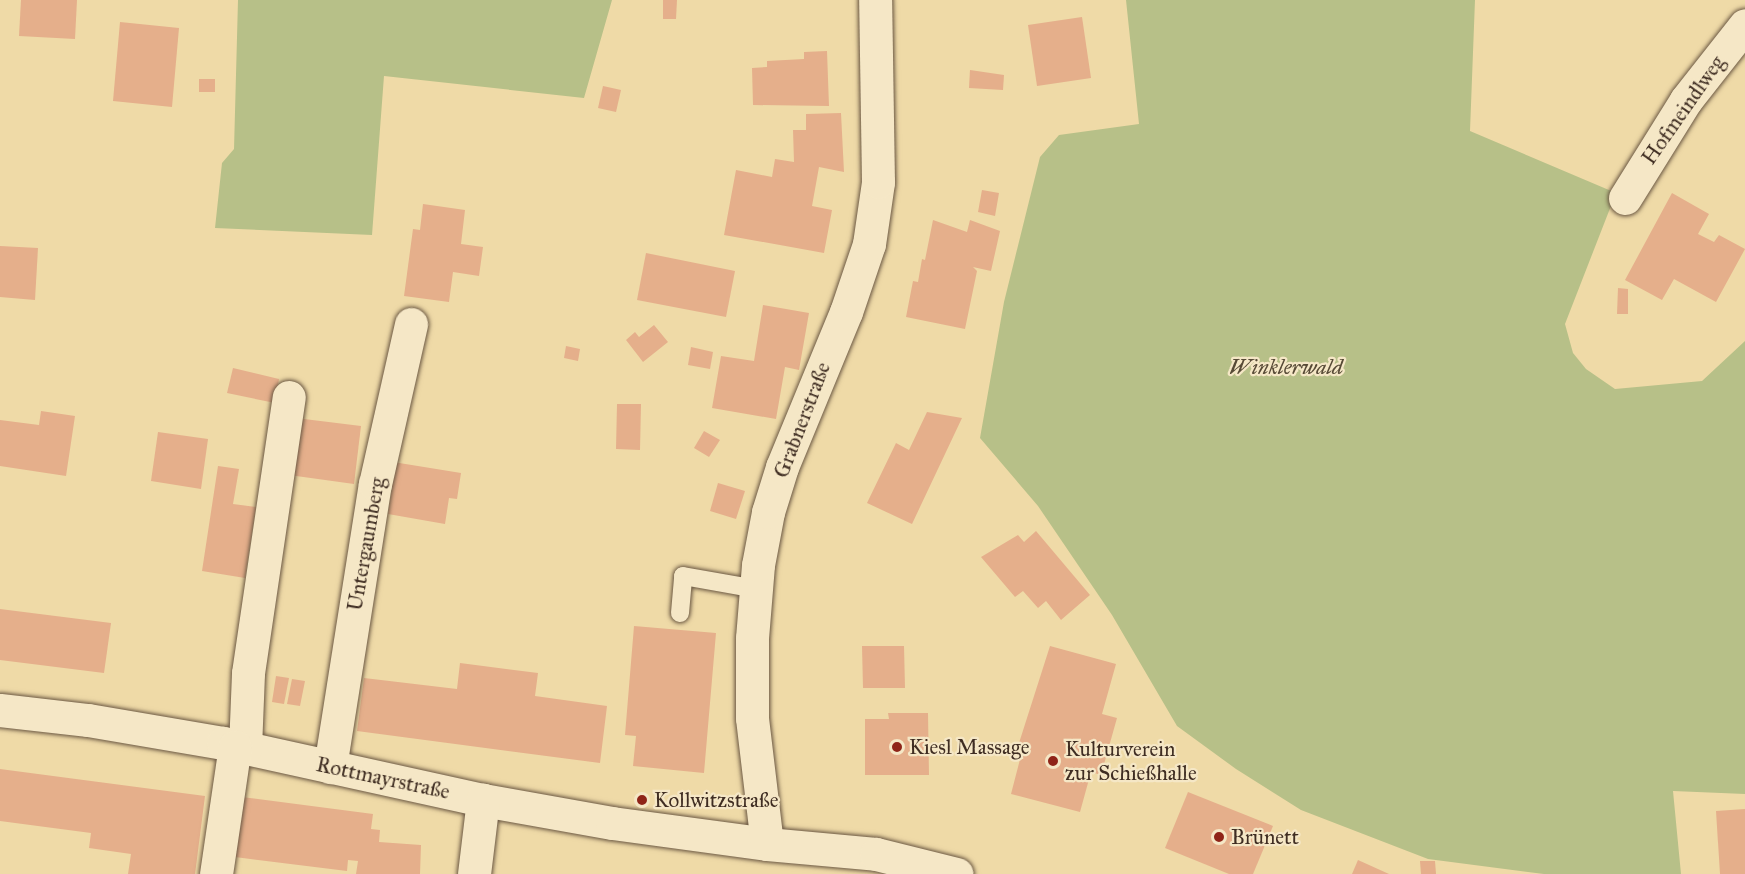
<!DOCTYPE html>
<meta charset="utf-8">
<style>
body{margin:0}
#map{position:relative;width:1745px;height:874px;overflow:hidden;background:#efdaa7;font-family:"IM FELL Great Primer",serif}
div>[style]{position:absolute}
.green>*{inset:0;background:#b7c088}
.building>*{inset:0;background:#e5af8b}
.roads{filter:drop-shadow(0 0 2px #6b5843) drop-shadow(0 0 2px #6b5843)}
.lane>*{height:18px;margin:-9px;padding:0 9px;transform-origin:9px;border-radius:9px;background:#f5e7c6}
.street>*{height:33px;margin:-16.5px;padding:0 16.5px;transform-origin:16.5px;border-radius:16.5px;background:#f5e7c6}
.dots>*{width:16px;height:16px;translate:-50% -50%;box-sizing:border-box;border:3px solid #f5e7c6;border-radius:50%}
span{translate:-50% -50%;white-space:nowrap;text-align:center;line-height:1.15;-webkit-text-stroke:4.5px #f5e7c6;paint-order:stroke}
.street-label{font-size:21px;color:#3f2d22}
.park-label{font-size:21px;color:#574a36;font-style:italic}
.poi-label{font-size:21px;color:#3f2d22}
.left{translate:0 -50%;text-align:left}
</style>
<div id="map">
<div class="green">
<div style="clip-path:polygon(238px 0,612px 0,584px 98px,384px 76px,372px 235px,215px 228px,222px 163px,234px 149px)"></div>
<div style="clip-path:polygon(1126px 0,1475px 0,1470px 131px,1616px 193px,1565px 324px,1573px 353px,1586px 369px,1615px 389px,1702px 381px,1745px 341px,1745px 794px,1673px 791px,1681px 874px,1544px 874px,1428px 859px,1301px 810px,1236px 769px,1177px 726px,1112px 615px,1038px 506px,980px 438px,1004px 302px,1040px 157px,1059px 135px,1139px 124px)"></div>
</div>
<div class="building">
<div style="clip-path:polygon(21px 0,77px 0,75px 39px,19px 36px)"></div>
<div style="clip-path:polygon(663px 0,677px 0,676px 19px,663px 19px)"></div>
<div style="clip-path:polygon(1082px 17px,1091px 78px,1037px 86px,1028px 25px)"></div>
<div style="clip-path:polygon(120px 22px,179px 28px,172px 107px,113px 101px)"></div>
<div style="clip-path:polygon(827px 51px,829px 106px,753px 105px,752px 68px,767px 67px,767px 61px,804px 59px,804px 52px)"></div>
<div style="clip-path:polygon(970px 70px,1004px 75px,1003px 90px,969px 88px)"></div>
<div style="clip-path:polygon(199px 79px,215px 79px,215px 92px,199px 92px)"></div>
<div style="clip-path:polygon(603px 86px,621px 90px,616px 112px,598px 108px)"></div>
<div style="clip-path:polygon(841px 113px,844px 172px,819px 167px,812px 206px,832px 210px,824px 253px,724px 235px,736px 170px,772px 177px,775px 159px,794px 162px,793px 130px,806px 130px,806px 114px)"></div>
<div style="clip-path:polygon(982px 190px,999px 193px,995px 216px,978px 212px)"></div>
<div style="clip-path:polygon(1672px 193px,1709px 214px,1698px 234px,1714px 242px,1719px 235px,1745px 249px,1716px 302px,1674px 279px,1662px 300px,1625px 280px)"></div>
<div style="clip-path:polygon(423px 204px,465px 210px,461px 244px,483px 247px,479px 276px,453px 272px,449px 302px,404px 296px,413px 229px,420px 230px)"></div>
<div style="clip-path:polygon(933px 220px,967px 232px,970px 220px,1000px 231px,991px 271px,973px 267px,977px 271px,965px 329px,906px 317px,913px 281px,918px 282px,922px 259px,925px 260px)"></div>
<div style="clip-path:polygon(0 246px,38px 248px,35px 300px,0 297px)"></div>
<div style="clip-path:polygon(646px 253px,735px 271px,726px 317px,637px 300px)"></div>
<div style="clip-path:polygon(1618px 288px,1628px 289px,1628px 314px,1617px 314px)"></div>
<div style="clip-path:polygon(763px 305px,809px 313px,799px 370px,785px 367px,776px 419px,712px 408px,721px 356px,754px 361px)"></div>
<div style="clip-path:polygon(654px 325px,668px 342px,643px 362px,626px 340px,635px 332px,639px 337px)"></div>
<div style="clip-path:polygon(566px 346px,580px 349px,578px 361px,564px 358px)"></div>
<div style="clip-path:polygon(691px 347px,713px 352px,710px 369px,688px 365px)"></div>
<div style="clip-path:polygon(233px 368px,279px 379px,275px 403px,227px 393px)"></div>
<div style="clip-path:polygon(617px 404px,641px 404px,640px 450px,616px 449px)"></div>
<div style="clip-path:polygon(41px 411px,75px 416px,66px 476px,0 466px,0 420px,39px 425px)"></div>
<div style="clip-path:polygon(927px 412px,962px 418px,912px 524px,867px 503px,896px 443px,909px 450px)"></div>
<div style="clip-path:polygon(296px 418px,361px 426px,354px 484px,289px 475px)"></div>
<div style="clip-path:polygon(704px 431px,720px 440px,709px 457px,694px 448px)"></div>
<div style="clip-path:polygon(158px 432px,208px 439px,201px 489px,151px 481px)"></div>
<div style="clip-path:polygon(387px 461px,461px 473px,457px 499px,449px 498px,445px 524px,388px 514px,392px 488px,383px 486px)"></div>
<div style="clip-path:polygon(218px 466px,239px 469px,233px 504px,256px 507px,245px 578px,202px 571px)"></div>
<div style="clip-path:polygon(718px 483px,745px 491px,736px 519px,710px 511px)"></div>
<div style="clip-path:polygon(1036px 531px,1090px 595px,1061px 620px,1046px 601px,1038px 608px,1023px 591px,1015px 597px,981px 557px,1018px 535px,1024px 542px)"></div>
<div style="clip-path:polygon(0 609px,111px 623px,104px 673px,0 660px)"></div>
<div style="clip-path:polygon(634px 626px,716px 633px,704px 773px,633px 766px,636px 736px,625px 735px)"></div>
<div style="clip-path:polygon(862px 646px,904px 646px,905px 688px,863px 688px)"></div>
<div style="clip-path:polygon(1050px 646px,1116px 664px,1102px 714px,1117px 718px,1101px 775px,1091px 772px,1080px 812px,1011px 794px,1024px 744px,1019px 743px)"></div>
<div style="clip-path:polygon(460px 663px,538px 673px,535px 696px,607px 706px,600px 763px,357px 731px,364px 678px,457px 689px)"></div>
<div style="clip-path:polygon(276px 676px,289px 678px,284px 704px,272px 702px)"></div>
<div style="clip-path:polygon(292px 679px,305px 681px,300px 706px,287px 704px)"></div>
<div style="clip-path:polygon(888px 713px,928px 713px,929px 775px,865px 775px,865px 719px,889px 719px)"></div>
<div style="clip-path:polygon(0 769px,205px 796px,195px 874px,128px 874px,131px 854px,89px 848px,91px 833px,0 821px)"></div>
<div style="clip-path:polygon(1188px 792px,1273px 826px,1253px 874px,1229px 874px,1165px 848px)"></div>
<div style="clip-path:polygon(242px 797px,373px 814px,371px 829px,380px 830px,379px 842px,421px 845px,420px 874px,356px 874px,358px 861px,348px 860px,347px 871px,235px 857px)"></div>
<div style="clip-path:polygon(1745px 809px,1745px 874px,1720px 874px,1716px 811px)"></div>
<div style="clip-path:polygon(1358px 860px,1389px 874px,1352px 874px)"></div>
<div style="clip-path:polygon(1420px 861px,1435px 861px,1436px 874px,1421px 874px)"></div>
</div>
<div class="roads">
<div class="lane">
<div style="left:680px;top:613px;width:37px;rotate:-85deg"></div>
<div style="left:683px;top:576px;width:74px;rotate:10.1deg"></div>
</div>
<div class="street">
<div style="left:1625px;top:198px;width:115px;rotate:-58.1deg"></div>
<div style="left:1686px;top:100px;width:95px;rotate:-51.8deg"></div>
<div style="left:0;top:710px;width:89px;rotate:6.5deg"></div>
<div style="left:88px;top:720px;width:137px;rotate:9.7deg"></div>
<div style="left:223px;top:743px;width:266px;rotate:12.4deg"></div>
<div style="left:483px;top:800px;width:131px;rotate:10.1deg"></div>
<div style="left:612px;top:823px;width:156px;rotate:7.7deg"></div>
<div style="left:767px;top:844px;width:109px;rotate:5.2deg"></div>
<div style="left:876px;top:854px;width:83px;rotate:13.9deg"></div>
<div style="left:245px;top:748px;width:75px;rotate:-87.7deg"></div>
<div style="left:248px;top:673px;width:279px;rotate:-81.6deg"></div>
<div style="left:330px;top:767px;width:287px;rotate:-81deg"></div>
<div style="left:375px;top:484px;width:164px;rotate:-77.3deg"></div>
<div style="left:767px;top:844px;width:127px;rotate:-96.8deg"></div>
<div style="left:752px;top:718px;width:80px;rotate:-90deg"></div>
<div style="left:752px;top:638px;width:73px;rotate:-85.3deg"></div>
<div style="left:758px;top:565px;width:54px;rotate:-79.3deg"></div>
<div style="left:768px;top:512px;width:47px;rotate:-72.7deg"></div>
<div style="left:782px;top:467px;width:168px;rotate:-67.6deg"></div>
<div style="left:846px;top:312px;width:72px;rotate:-71.3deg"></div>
<div style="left:869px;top:244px;width:63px;rotate:-81.7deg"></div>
<div style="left:878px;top:182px;width:182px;rotate:-90.9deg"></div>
<div style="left:216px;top:874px;width:129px;rotate:-81.6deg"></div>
<div style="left:474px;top:874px;width:75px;rotate:-83.1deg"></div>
</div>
</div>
<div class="dots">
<div style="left:897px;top:747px;background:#8f2418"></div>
<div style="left:1053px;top:761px;background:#8f2418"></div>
<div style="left:642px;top:800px;background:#8f2418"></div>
<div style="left:1219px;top:837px;background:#8f2418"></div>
</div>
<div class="street-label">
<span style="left:1683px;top:110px;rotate:-55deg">Hofmeindlweg</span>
<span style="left:802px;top:420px;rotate:-69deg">Grabnerstraße</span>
<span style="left:366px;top:544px;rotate:-80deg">Untergaumberg</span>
<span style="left:383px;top:778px;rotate:12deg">Rottmayrstraße</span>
</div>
<div class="park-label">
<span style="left:1286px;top:367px">Winklerwald</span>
</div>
<div class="poi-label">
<span class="left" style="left:909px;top:747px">Kiesl Massage</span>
<span class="left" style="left:1065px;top:761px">Kulturverein<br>zur Schießhalle</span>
<span class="left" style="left:654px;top:800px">Kollwitzstraße</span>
<span class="left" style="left:1231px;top:837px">Brünett</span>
</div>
</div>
